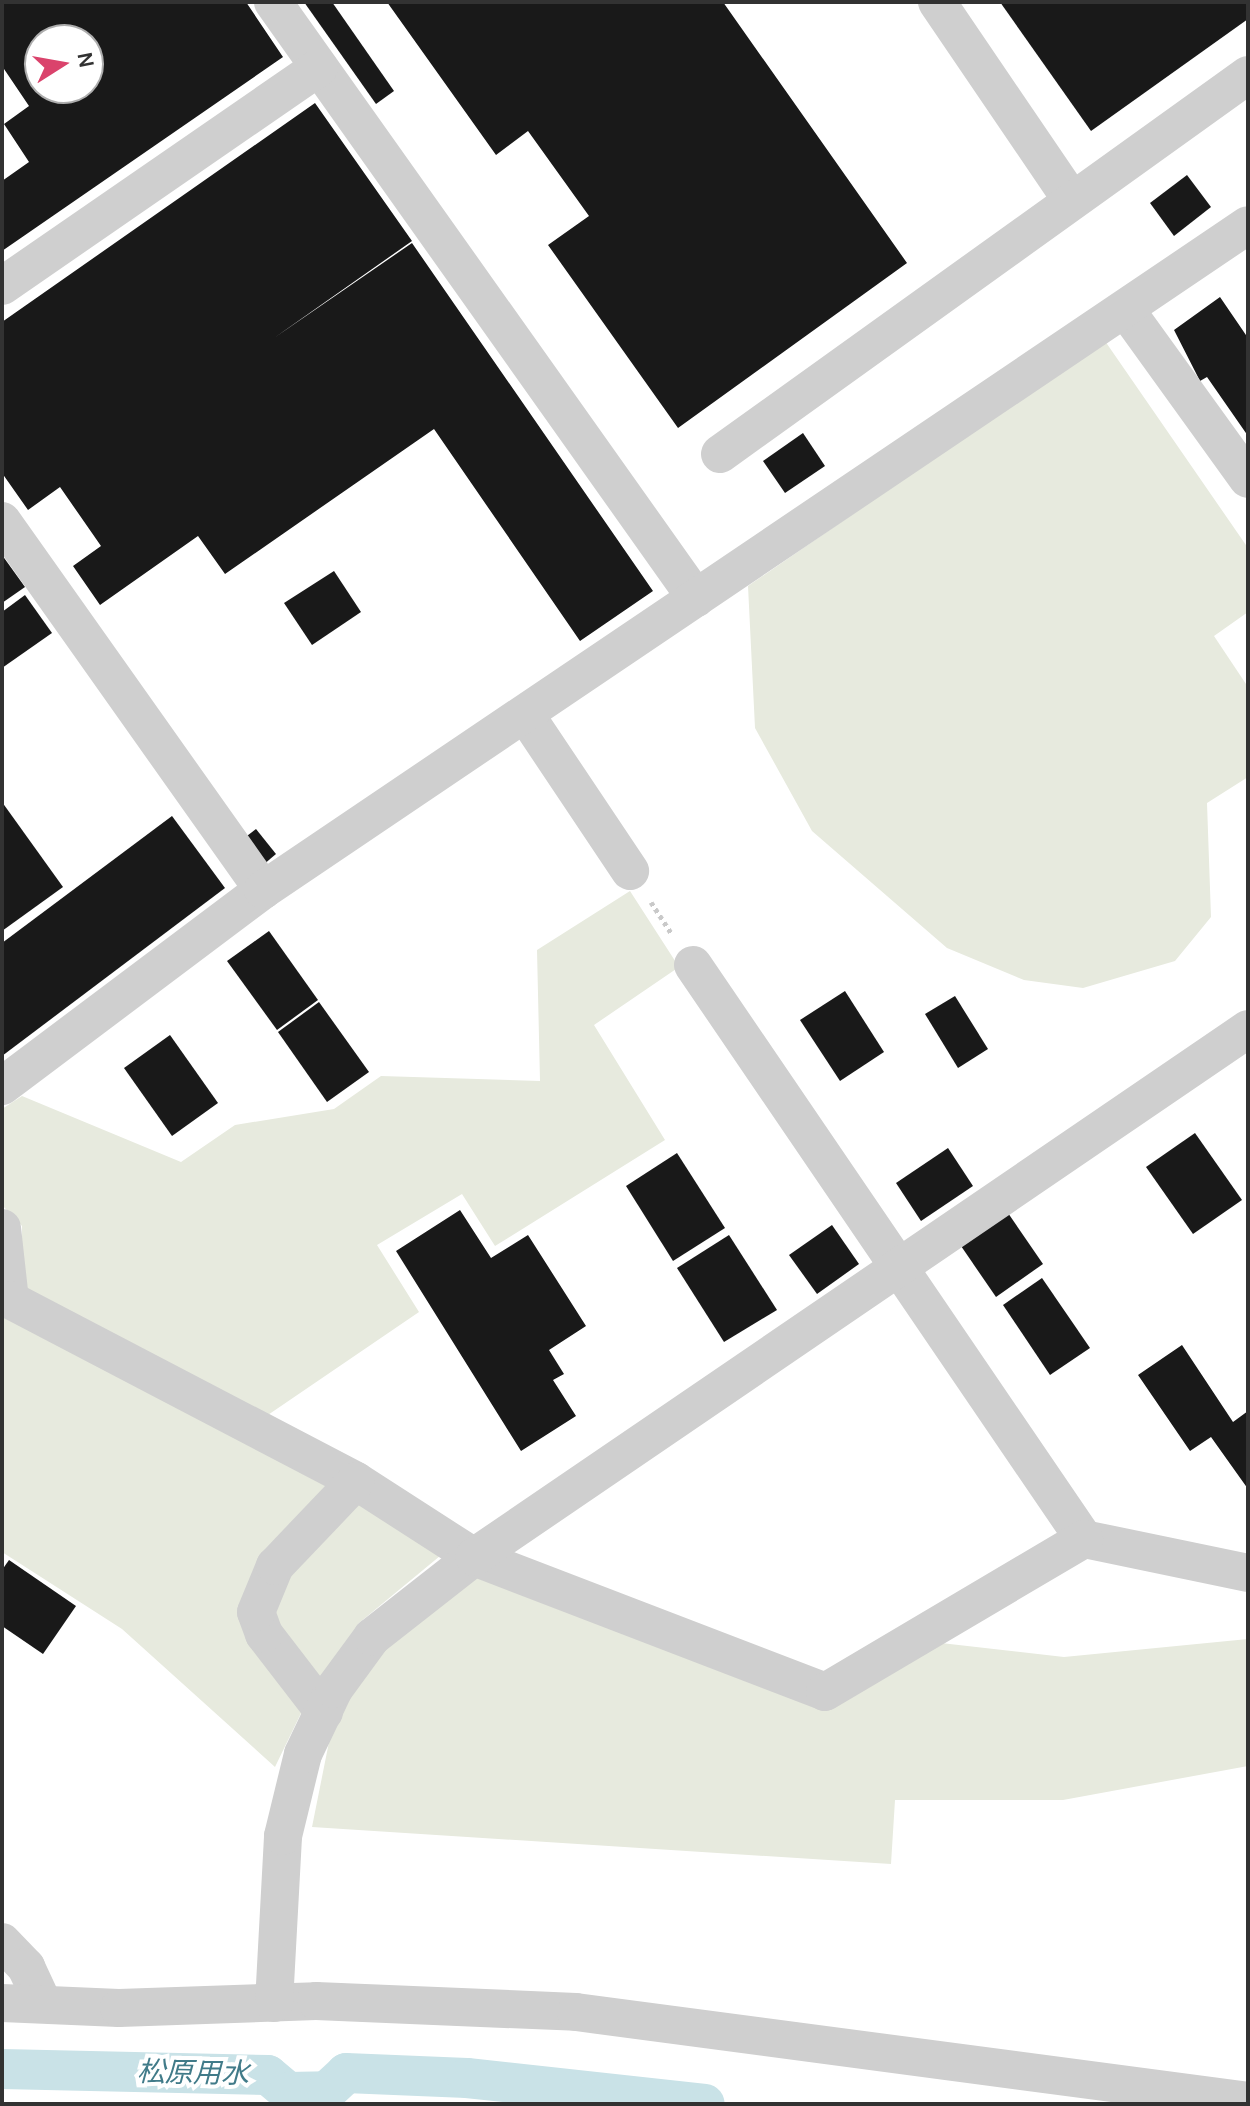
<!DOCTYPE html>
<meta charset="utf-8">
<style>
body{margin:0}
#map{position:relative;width:1250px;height:2106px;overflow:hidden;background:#fff;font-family:Karla,"Noto Sans JP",sans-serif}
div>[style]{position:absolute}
.green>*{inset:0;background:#e7eade}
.canal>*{height:40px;margin:-20px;padding:0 20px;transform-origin:20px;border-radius:20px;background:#c9e2e7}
.building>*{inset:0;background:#191919}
.path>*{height:5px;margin-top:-2.5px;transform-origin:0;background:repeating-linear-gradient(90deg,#c9c9c9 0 4px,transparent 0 8px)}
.minor>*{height:38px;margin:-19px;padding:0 19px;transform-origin:19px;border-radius:19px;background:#cfcfcf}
span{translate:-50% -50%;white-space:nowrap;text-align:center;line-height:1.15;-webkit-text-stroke:8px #fff;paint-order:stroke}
.water-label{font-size:28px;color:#417b89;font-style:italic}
.frame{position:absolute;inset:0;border:4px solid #323232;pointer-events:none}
.north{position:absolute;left:24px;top:24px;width:80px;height:80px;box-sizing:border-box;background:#fff;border:2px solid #adadad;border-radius:50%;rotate:79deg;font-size:22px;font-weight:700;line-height:32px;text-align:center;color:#323232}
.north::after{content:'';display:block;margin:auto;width:28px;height:36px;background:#da436c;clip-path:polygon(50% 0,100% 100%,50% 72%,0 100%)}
</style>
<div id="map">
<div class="green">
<div style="clip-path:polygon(1105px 341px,1248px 548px,1248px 612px,1214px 636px,1248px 687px,1248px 777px,1207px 803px,1211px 917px,1175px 961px,1083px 988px,1024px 980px,947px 948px,812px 831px,755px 728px,748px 586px)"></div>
<div style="clip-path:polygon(630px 891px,679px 967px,594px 1025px,665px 1140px,495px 1246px,462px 1194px,377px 1245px,419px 1312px,262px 1419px,22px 1291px,22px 1226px,2px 1205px,2px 1109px,22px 1096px,181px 1162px,235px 1125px,334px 1109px,381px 1076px,540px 1081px,537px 950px)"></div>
<div style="clip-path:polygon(2px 1297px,339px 1483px,247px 1611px,303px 1709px,275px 1767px,122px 1629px,2px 1552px)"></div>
<div style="clip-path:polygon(360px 1495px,446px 1551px,359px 1623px,320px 1688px,275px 1630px,272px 1609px,282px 1573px)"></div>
<div style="clip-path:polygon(482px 1574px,827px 1709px,941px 1643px,1064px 1657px,1248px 1639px,1248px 1766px,1063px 1800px,895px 1800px,891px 1864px,312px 1827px,332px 1727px,378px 1645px)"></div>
</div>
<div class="canal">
<div style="left:2px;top:2069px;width:266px;rotate:1.3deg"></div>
<div style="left:268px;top:2075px;width:26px;rotate:40deg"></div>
<div style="left:288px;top:2092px;width:39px;rotate:-1deg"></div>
<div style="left:327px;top:2091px;width:26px;rotate:-43deg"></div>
<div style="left:346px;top:2073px;width:121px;rotate:2.4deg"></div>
<div style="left:467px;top:2078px;width:239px;rotate:6.2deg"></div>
</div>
<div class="building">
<div style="clip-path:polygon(evenodd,2px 2px,246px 2px,283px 57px,2px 251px,2px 181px,29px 162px,4px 124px,29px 106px,2px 66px,2px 2px,40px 40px,88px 40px,88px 88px,40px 88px,40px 40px)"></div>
<div style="clip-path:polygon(304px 2px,332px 2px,394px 91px,376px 104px)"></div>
<div style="clip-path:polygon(387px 2px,723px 2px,907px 263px,678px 428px,548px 245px,589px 216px,528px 131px,496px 155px)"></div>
<div style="clip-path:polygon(1000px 2px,1248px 2px,1248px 19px,1091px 131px)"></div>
<div style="clip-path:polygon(315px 103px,412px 241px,274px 338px,412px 243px,653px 591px,580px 641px,434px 429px,225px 574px,198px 536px,100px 605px,73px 566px,101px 546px,60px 487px,28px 510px,2px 473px,2px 322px)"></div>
<div style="clip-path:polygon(1187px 175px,1211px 207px,1174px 236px,1150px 203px)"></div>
<div style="clip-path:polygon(1220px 297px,1248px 338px,1248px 436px,1207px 377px,1200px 381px,1174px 330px)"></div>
<div style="clip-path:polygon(803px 433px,825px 466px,785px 493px,763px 461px)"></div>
<div style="clip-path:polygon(2px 555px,25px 587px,2px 603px)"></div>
<div style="clip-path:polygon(334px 571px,361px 612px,312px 645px,284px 603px)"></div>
<div style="clip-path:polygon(25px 595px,52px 633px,2px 668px,2px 612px)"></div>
<div style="clip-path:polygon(2px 802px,63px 887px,2px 931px)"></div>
<div style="clip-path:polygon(172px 816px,225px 888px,2px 1056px,2px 943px)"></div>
<div style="clip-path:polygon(256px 829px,276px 854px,263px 865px,243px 839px)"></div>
<div style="clip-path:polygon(269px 931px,318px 1000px,277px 1030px,227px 961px)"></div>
<div style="clip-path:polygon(845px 991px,884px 1052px,840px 1081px,800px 1020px)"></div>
<div style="clip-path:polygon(955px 996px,988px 1049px,958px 1068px,925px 1014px)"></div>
<div style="clip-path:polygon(319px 1002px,369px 1072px,327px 1102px,278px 1032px)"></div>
<div style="clip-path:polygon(170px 1035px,218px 1103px,172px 1136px,124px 1068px)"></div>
<div style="clip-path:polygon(1195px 1133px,1242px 1200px,1193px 1234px,1146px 1167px)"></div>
<div style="clip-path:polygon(948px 1148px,973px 1186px,921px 1221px,896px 1183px)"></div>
<div style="clip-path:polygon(677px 1153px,725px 1228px,673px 1261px,626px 1186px)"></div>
<div style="clip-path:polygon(460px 1210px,491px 1258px,528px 1235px,586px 1326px,549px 1350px,564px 1374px,553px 1380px,576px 1416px,521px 1451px,396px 1251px)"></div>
<div style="clip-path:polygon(1008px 1213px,1043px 1264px,996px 1297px,961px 1246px)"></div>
<div style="clip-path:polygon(832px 1225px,859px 1264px,817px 1294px,789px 1255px)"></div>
<div style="clip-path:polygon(729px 1235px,777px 1310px,724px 1342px,677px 1268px)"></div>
<div style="clip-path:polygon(1042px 1278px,1090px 1348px,1050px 1375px,1003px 1305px)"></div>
<div style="clip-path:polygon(1182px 1345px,1233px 1422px,1248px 1411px,1248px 1489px,1211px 1437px,1190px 1451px,1138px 1375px)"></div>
<div style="clip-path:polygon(9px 1560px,76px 1606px,43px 1654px,2px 1626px,2px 1570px)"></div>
</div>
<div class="path">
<div style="left:651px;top:902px;width:38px;rotate:57deg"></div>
</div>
<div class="minor">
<div style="left:273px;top:2px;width:731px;rotate:54.64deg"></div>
<div style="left:937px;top:2px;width:240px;rotate:55.8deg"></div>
<div style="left:2px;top:286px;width:385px;rotate:-34.6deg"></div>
<div style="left:1126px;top:310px;width:208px;rotate:54.2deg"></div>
<div style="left:720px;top:454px;width:650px;rotate:-35.67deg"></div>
<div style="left:2px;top:521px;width:452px;rotate:54.7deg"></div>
<div style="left:525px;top:714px;width:189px;rotate:56.2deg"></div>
<div style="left:693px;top:965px;width:695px;rotate:55.74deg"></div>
<div style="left:1084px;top:1539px;width:167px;rotate:11.7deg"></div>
<div style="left:2px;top:1086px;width:326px;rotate:-36.9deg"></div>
<div style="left:263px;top:890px;width:1188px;rotate:-34.02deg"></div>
<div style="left:2px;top:1228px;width:72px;rotate:83.7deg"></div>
<div style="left:10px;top:1300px;width:390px;rotate:27.6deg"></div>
<div style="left:356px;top:1481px;width:140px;rotate:32.8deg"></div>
<div style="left:474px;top:1557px;width:376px;rotate:21deg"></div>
<div style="left:825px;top:1692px;width:301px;rotate:-30.6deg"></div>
<div style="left:324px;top:1712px;width:98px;rotate:-127.6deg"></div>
<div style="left:264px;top:1634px;width:23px;rotate:-110deg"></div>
<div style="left:256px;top:1612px;width:50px;rotate:-67.6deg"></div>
<div style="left:275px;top:1566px;width:117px;rotate:-46.4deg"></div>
<div style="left:2px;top:1942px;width:35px;rotate:46deg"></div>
<div style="left:26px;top:1967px;width:40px;rotate:65deg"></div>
<div style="left:2px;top:2003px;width:117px;rotate:2.4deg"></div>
<div style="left:119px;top:2008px;width:197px;rotate:-2deg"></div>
<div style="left:316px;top:2001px;width:260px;rotate:2.4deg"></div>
<div style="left:576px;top:2012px;width:678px;rotate:7.54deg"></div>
<div style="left:274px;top:2003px;width:167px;rotate:-86.9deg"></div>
<div style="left:283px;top:1836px;width:84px;rotate:-76.3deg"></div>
<div style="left:303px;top:1754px;width:72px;rotate:-64.5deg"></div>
<div style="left:334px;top:1689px;width:64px;rotate:-53.8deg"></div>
<div style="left:372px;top:1637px;width:130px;rotate:-38.1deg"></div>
<div style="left:474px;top:1557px;width:937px;rotate:-34.3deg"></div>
</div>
<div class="water-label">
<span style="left:193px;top:2073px;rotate:1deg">松原用水</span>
</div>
<div class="frame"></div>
<div class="north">N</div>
</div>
